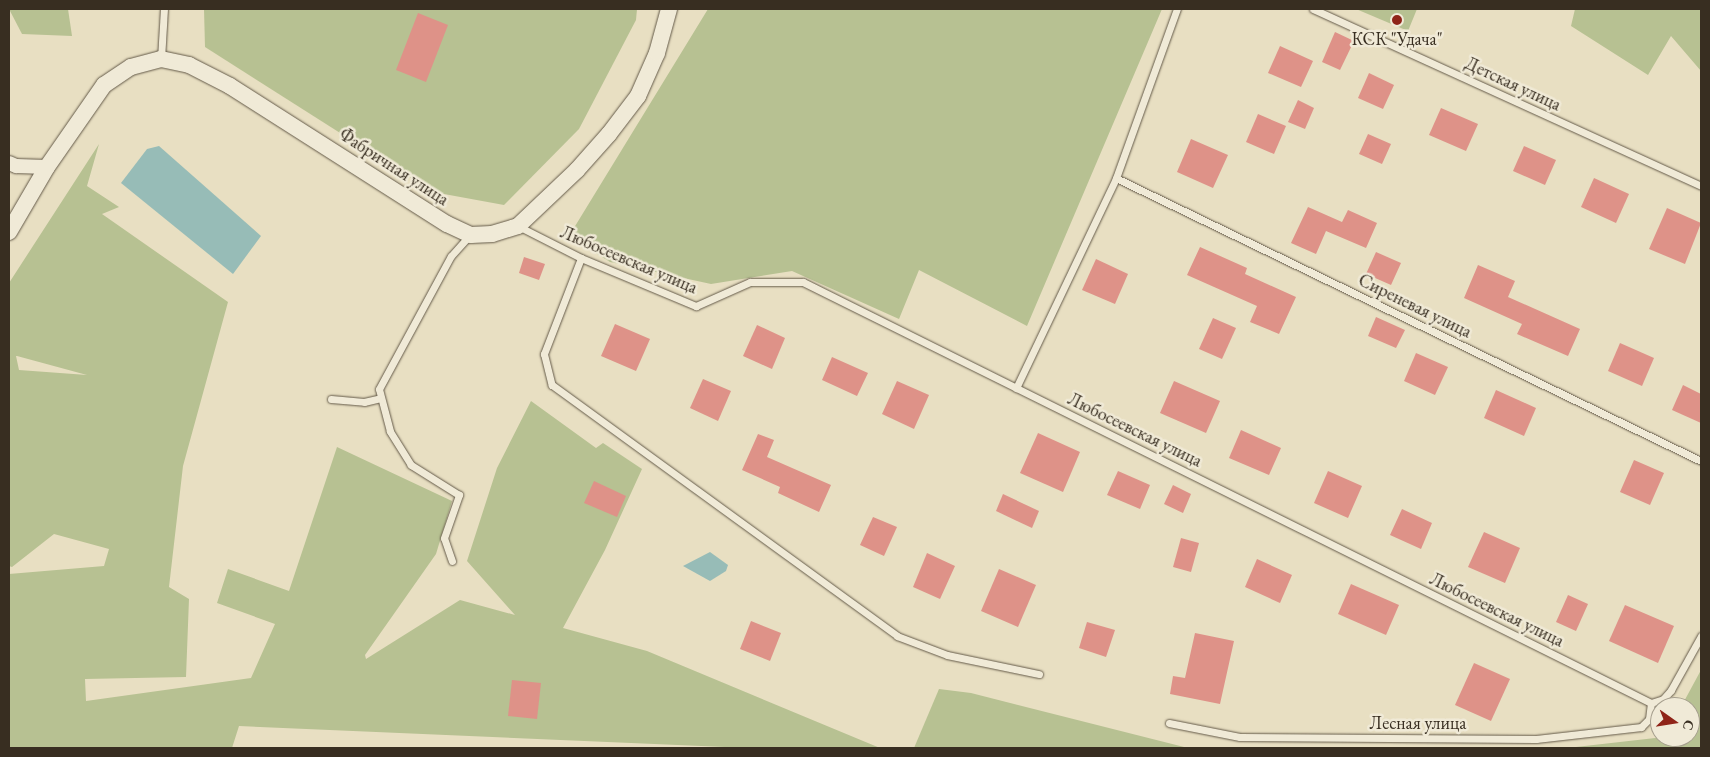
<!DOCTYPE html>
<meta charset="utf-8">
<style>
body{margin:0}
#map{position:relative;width:1710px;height:757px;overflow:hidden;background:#e8dfc2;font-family:"EB Garamond",serif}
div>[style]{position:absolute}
.green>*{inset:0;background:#b7c192}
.water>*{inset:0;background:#97bcb7}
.building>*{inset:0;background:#de9288}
.roads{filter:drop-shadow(0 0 1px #645a49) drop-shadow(0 0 1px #645a49)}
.service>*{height:7px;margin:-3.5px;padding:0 3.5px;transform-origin:3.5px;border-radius:3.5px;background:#f0ead7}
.minor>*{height:14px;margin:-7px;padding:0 7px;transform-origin:7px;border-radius:7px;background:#f0ead7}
.tertiary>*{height:16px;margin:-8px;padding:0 8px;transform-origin:8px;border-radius:8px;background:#f0ead7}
.dots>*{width:14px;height:14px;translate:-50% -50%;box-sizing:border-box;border:2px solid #f0ead7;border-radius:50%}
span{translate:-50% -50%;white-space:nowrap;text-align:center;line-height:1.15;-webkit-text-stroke:5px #f0ead7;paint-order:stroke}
.poi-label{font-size:18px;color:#382e21}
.street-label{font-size:18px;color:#382e21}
.frame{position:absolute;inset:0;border:10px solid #382e21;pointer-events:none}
.north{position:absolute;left:1650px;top:697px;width:50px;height:50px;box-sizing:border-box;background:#f0ead7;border:1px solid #a69f8e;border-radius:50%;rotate:103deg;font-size:14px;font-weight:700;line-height:20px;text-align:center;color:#382e21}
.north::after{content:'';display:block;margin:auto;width:18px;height:22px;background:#8f2418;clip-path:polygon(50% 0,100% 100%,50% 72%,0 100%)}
</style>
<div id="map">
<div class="green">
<div style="clip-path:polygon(9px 9px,68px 9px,72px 36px,22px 34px)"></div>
<div style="clip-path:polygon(204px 9px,637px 9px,636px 20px,579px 129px,504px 205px,433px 192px,205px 47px)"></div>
<div style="clip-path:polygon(708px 9px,1162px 9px,1027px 326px,919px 270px,899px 319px,792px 271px,711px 284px,610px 262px,569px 236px)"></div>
<div style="clip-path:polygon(1356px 9px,1417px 9px,1408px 31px)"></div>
<div style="clip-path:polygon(1575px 9px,1701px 9px,1701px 71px,1671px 36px,1648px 75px,1571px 26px)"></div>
<div style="clip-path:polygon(evenodd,99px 144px,87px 186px,119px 207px,102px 214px,228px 302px,183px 466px,169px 587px,189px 599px,186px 677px,85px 679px,86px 701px,251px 678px,275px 624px,217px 603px,228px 569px,289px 591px,337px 447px,452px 501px,436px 554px,365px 655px,366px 659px,460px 600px,515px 615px,467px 561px,497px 468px,531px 401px,596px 448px,603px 443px,642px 469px,605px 550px,563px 628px,647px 651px,880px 748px,748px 748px,239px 726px,232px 748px,9px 748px,9px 574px,104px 566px,109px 549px,54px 534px,12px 567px,9px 566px,9px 283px,99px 144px,16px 356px,17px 356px,87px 375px,19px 370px,16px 356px)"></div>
<div style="clip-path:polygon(1701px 670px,1701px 748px,1567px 748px,1664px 737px,1690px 737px,1690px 707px,1681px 707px)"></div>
<div style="clip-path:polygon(939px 689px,971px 693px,1188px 748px,914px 748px)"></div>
</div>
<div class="water">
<div style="clip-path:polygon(159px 146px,261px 236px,233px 274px,121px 183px,147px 149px)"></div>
<div style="clip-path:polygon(710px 552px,728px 565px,726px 571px,710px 581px,683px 566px)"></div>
</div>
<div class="building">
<div style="clip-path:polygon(418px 13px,448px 25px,426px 82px,396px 70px)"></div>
<div style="clip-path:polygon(1335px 32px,1354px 41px,1340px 70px,1322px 62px)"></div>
<div style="clip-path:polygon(1280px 46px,1313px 61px,1301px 87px,1268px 73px)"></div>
<div style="clip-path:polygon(1369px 73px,1394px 85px,1383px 109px,1358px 98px)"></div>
<div style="clip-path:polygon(1298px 100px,1314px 108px,1305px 129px,1288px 122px)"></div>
<div style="clip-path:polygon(1441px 108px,1478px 124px,1466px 151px,1429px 135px)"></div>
<div style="clip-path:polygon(1258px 114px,1286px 126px,1274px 154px,1246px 142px)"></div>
<div style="clip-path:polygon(1368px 134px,1391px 144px,1382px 164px,1359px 154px)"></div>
<div style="clip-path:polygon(1191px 139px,1228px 155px,1213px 188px,1177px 172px)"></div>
<div style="clip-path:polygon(1524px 146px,1556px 160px,1545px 185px,1513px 171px)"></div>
<div style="clip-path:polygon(1594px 178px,1629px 194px,1616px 223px,1581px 207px)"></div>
<div style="clip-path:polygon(1308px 207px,1342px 222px,1348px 210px,1377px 223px,1366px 248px,1326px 231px,1316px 254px,1291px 243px)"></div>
<div style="clip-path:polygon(1667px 208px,1701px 223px,1685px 264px,1649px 249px)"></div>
<div style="clip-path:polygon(1200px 247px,1247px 268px,1245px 274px,1296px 297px,1279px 334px,1250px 322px,1257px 306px,1187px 275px)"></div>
<div style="clip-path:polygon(1376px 252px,1401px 263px,1391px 285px,1366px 274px)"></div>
<div style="clip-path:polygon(524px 257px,545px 264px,539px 280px,519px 273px)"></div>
<div style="clip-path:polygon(1096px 259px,1128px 274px,1115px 304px,1082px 290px)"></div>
<div style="clip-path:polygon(1478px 265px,1515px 281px,1508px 297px,1580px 329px,1568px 356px,1517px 334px,1522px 324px,1464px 298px)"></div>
<div style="clip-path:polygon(1376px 317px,1405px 330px,1396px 348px,1368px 336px)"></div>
<div style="clip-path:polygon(1213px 318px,1236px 328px,1222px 359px,1199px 349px)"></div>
<div style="clip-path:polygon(615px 324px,650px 339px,636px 371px,601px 356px)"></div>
<div style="clip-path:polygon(757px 325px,785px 338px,772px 369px,743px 356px)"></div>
<div style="clip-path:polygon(1620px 343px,1654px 358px,1642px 386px,1608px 371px)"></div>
<div style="clip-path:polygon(1416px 353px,1448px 367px,1435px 395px,1404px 381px)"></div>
<div style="clip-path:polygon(832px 357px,868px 373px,857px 396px,822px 380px)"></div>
<div style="clip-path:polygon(703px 379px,731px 391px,718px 421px,690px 408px)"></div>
<div style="clip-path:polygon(897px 381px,929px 395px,914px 429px,882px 414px)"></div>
<div style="clip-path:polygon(1174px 381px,1220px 401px,1206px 433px,1160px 413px)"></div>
<div style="clip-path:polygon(1683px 385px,1701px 394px,1701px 423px,1672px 410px)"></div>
<div style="clip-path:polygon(1496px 390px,1536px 408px,1524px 436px,1484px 418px)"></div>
<div style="clip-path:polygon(1241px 430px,1281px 448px,1269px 475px,1229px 458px)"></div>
<div style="clip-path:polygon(1038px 433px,1080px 452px,1063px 492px,1020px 473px)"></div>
<div style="clip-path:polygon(758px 434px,774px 440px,767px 457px,831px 485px,819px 512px,778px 493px,780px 487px,742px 470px)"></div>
<div style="clip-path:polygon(1634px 460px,1664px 473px,1650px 505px,1620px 492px)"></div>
<div style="clip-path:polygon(1118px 471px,1150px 485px,1140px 509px,1107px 495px)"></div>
<div style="clip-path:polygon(1328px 471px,1362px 486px,1348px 518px,1314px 503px)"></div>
<div style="clip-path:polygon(594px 481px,626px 496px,617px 517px,584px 503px)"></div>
<div style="clip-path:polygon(1173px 485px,1191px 494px,1183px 513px,1164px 504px)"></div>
<div style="clip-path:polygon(1003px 494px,1039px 511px,1032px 528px,996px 511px)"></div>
<div style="clip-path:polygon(1402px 509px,1432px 523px,1421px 549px,1390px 535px)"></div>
<div style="clip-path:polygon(873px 517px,897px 527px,884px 556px,860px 545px)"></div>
<div style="clip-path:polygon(1484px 532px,1520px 548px,1505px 583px,1468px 567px)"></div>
<div style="clip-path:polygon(1181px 538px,1199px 543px,1191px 572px,1173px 567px)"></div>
<div style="clip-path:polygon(927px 553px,955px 566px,940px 599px,913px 587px)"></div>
<div style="clip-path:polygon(1257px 559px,1292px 575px,1280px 603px,1245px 587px)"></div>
<div style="clip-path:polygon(999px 569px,1036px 585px,1018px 627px,981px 611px)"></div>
<div style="clip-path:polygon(1351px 584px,1399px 605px,1386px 635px,1338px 614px)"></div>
<div style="clip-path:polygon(1568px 595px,1588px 604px,1576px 631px,1556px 622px)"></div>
<div style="clip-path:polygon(1625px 605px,1674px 626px,1658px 663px,1609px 641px)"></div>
<div style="clip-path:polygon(751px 621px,781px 633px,770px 661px,740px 649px)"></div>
<div style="clip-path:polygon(1087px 622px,1115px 630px,1106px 657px,1079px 648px)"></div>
<div style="clip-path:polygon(1195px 633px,1234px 641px,1220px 704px,1170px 694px,1173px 676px,1185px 678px)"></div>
<div style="clip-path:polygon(1474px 663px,1510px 679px,1491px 721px,1455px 705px)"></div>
<div style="clip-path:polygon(512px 680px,541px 683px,537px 719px,508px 716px)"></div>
</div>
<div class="roads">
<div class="service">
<div style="left:1313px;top:9px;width:426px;rotate:24.5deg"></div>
<div style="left:161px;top:59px;width:50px;rotate:-86.6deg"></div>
<div style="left:1116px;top:178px;width:650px;rotate:25.82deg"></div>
<div style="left:518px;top:226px;width:71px;rotate:26.9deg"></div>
<div style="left:581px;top:258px;width:125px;rotate:22.7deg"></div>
<div style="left:696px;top:306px;width:59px;rotate:-24deg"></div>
<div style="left:750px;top:282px;width:53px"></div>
<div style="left:803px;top:282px;width:947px;rotate:26.4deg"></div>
<div style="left:1651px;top:703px;width:13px;rotate:-18deg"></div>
<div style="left:1663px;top:699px;width:12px;rotate:-48deg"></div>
<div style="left:1671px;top:690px;width:62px;rotate:-60.9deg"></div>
<div style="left:581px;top:258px;width:103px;rotate:111.1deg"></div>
<div style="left:544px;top:354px;width:32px;rotate:76deg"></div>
<div style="left:552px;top:385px;width:427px;rotate:36deg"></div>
<div style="left:897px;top:636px;width:53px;rotate:20.8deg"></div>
<div style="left:947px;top:655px;width:94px;rotate:11.7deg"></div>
<div style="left:1016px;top:388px;width:233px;rotate:-64.5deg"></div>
<div style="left:1116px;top:178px;width:180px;rotate:-70.2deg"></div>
<div style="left:331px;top:399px;width:33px;rotate:5deg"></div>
<div style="left:364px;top:402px;width:17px;rotate:-13deg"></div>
<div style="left:452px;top:561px;width:24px;rotate:-109deg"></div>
<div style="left:444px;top:538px;width:46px;rotate:-70.8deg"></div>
<div style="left:459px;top:495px;width:57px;rotate:-148deg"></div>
<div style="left:411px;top:465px;width:40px;rotate:-122deg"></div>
<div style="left:390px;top:431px;width:43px;rotate:-104.7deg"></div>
<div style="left:379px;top:389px;width:151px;rotate:-61.6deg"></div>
<div style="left:451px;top:256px;width:28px;rotate:-48deg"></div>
<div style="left:1169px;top:723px;width:72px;rotate:11.2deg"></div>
<div style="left:1240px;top:737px;width:296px;rotate:0.4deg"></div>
<div style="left:1536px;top:739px;width:106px;rotate:-6.5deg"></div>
<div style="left:1641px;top:727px;width:11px;rotate:-45deg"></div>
<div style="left:1649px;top:719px;width:16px;rotate:-83deg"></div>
</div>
<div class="minor">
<div style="left:9px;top:163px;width:8px;rotate:23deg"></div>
<div style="left:16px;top:166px;width:31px;rotate:2deg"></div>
</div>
<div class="tertiary">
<div style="left:9px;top:232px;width:75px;rotate:-59.7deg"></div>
<div style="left:47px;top:167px;width:100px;rotate:-55.2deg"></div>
<div style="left:104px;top:85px;width:32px;rotate:-34deg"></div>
<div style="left:131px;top:67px;width:31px;rotate:-15deg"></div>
<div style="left:161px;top:59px;width:29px;rotate:12deg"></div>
<div style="left:189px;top:65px;width:46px;rotate:27.1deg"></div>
<div style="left:230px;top:86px;width:257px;rotate:32.5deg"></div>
<div style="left:447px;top:224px;width:26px;rotate:25deg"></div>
<div style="left:471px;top:235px;width:21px;rotate:-3deg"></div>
<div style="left:492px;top:234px;width:27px;rotate:-17deg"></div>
<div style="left:518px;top:226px;width:81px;rotate:-43.5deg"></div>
<div style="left:577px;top:170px;width:48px;rotate:-48.4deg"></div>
<div style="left:609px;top:134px;width:48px;rotate:-52.7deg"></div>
<div style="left:638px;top:96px;width:47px;rotate:-66.2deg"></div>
<div style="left:657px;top:53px;width:46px;rotate:-74.7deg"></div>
</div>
</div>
<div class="dots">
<div style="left:1397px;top:20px;background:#8f2418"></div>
</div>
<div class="poi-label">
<span style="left:1397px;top:39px">КСК "Удача"</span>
</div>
<div class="street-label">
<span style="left:1513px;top:84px;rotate:25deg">Детская улица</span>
<span style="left:394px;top:167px;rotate:33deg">Фабричная улица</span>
<span style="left:629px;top:260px;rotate:23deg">Любосеевская улица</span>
<span style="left:1415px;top:306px;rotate:26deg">Сиреневая улица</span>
<span style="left:1135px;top:430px;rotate:26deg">Любосеевская улица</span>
<span style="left:1497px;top:610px;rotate:26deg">Любосеевская улица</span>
<span style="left:1418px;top:723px">Лесная улица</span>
</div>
<div class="frame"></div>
<div class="north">С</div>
</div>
